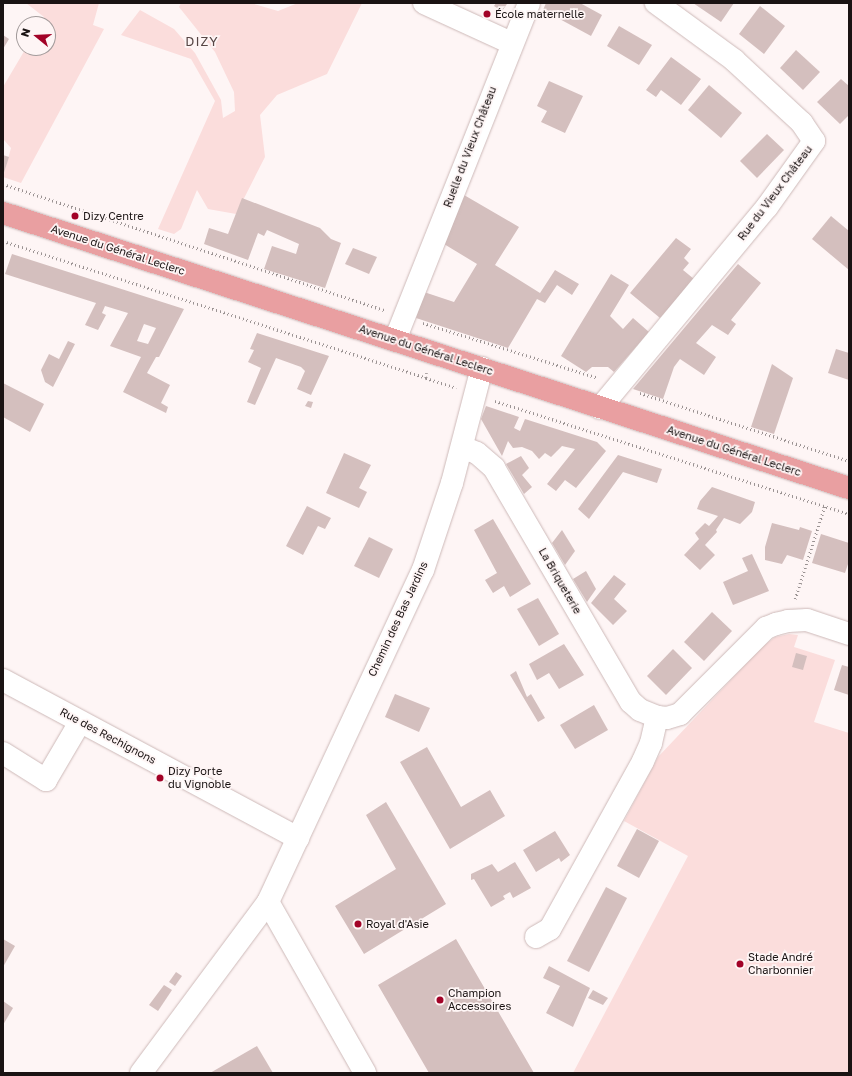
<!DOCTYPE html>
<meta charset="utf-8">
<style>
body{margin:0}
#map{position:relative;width:852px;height:1076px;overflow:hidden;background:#fef5f5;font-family:"Golos Text",sans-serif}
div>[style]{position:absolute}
.green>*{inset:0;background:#fbdddc}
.building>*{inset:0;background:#d4bfbe}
.path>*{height:2.5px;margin-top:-1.25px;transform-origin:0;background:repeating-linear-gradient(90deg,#9b9393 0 1px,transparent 0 4px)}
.roads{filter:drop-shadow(0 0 1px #cdb9b8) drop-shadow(0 0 1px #cdb9b8)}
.minor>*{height:22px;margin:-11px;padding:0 11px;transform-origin:11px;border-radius:11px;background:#fff}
.major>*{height:22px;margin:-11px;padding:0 11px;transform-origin:11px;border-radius:11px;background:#e99fa1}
.dots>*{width:11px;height:11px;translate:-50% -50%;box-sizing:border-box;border:2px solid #fef5f5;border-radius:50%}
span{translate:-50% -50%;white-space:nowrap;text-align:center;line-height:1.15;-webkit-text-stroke:3.5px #fef5f5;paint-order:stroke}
.poi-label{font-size:11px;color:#1a1313}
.left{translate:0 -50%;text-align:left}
.street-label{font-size:11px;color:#1a1313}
.quarter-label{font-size:13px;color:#574645;letter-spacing:1px}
.frame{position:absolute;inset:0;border:4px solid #1a1313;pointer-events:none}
.north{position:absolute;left:16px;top:16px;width:40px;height:40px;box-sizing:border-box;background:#fef5f5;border:1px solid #a39b9b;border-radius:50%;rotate:288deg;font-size:11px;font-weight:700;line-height:16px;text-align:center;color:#1a1313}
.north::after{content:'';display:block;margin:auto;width:14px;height:18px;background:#a20227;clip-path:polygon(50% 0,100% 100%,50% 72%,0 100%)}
</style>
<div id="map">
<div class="green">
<div style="clip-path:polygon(26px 3px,99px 3px,93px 25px,104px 29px,21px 183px,3px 177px,11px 148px,3px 139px,3px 87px,26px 48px,48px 48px,48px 24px,40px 24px,44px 17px)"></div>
<div style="clip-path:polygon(181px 3px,251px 3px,278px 11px,298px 3px,362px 3px,327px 74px,277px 95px,260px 115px,265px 157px,236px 214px,208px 209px,197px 190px,181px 229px,174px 234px,158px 229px,215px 101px,191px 59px,121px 35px,140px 10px,174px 29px,195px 53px,221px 100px,223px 118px,235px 111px,234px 92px,215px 52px,179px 7px)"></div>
<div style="clip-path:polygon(789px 634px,798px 635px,794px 647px,835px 660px,814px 722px,849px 733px,849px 1073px,573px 1073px,688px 856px,624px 821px,658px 757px,762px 647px,775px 637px)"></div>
</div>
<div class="building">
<div style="clip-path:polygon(496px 3px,505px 3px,507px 4px,502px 11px,494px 6px)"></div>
<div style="clip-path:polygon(546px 3px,580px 3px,602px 15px,591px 36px,543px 10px)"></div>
<div style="clip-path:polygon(693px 3px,734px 3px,721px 22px)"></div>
<div style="clip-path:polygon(760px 6px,785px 26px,764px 54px,739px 34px)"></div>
<div style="clip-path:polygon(619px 26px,652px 45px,639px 65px,607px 46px)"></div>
<div style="clip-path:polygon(3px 35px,9px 39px,3px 49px)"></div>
<div style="clip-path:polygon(796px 50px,820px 72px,803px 90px,780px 68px)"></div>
<div style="clip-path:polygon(671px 57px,701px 79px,681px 105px,661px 90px,656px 97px,646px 90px)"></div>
<div style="clip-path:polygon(841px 79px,849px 86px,849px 115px,840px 124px,817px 102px)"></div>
<div style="clip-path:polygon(549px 81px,583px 96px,565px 133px,541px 122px,547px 111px,537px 106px)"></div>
<div style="clip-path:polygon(709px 85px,742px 113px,721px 138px,688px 110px)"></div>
<div style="clip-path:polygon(767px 134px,784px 150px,757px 178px,740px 161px)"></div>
<div style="clip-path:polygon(3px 155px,9px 157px,3px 176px)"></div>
<div style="clip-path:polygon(464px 195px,519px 227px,495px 265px,540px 293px,555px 270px,579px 284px,572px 295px,557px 285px,545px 303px,537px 299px,508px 348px,416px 318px,424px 292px,454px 302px,477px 264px,444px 244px)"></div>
<div style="clip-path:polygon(242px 198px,320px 228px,331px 239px,341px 243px,325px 288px,264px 269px,272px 246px,296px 254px,299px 244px,267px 230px,264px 236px,258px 233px,248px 260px,204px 244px,209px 228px,228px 234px)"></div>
<div style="clip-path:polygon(831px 216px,849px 231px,849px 270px,812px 239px)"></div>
<div style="clip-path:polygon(676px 238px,691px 249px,684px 258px,689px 263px,683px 270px,694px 279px,660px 318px,630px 293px)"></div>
<div style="clip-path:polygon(353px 248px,377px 257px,369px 274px,345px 264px)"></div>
<div style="clip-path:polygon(evenodd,12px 254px,184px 309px,159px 357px,156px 357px,147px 373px,170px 385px,161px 403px,168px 407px,166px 413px,123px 392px,141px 357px,110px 346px,128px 313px,105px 306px,102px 313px,106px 315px,98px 330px,85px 325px,96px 303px,5px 274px,12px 254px,144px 324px,156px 328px,148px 344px,137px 341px,144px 324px)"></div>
<div style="clip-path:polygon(738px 264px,761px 283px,731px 320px,736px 324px,728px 335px,712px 325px,696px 343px,716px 357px,704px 375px,680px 359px,674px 367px,663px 399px,633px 389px)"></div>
<div style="clip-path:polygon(611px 274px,629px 285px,610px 316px,623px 329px,633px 318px,649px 332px,614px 372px,608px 367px,592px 367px,586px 372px,561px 356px)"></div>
<div style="clip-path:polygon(257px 333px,329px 356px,311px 395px,297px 389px,305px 371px,301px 367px,276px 358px,255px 405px,247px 402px,261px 368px,248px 362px,254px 350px,250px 349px)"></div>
<div style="clip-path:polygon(68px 341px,75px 344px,53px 387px,45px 382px,41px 370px,49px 354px,59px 359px)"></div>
<div style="clip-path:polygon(836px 349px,849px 353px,849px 380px,828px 373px)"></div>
<div style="clip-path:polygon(772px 364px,793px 378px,774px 434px,751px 427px)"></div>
<div style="clip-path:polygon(3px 383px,44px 404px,30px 432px,3px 417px)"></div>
<div style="clip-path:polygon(308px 401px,313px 402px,311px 408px,305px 406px)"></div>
<div style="clip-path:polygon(486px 406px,519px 417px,514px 428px,520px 431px,525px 419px,597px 442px,606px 451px,576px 488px,565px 480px,556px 491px,547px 484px,575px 449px,562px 446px,551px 457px,545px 453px,539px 459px,532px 451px,522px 447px,513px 448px,508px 441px,502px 456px,481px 419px)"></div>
<div style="clip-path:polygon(344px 453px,371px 465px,359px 488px,367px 492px,359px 508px,326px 493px)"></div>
<div style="clip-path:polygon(618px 455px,662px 469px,657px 483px,623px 472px,589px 519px,578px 509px)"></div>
<div style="clip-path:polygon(521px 456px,529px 468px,522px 475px,532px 487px,524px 494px,506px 464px)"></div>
<div style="clip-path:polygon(712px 487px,755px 502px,752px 512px,740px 524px,724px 518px,716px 530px,717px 532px,705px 545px,715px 555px,700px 570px,684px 555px,699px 539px,695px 533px,705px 523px,709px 526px,718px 516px,697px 509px,700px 501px)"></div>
<div style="clip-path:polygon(307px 506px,331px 518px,325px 529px,318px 526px,303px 555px,286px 546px)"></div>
<div style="clip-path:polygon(493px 519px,531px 584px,510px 597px,504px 586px,493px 593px,485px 580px,497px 573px,474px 530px)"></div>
<div style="clip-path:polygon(772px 523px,799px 530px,800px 527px,812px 531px,803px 560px,787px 555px,782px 564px,765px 560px,765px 547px)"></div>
<div style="clip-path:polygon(562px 530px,575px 551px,565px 565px,552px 543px)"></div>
<div style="clip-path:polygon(821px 534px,849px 543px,849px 561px,845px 573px,812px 563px)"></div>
<div style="clip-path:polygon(369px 537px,393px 549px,379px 578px,354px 566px)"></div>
<div style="clip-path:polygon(752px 554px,769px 591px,733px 605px,723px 582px,748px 571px,742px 558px)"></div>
<div style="clip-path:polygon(586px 571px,596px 589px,587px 602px,573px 579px)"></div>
<div style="clip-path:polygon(614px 575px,626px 584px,614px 599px,627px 611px,613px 625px,591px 603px)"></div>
<div style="clip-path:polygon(538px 598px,559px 634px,539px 646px,517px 609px)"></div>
<div style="clip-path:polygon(712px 612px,732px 631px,704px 661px,684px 642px)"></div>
<div style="clip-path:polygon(564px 644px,584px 675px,559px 689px,549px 673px,537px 680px,529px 664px)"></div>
<div style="clip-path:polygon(673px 649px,692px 668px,666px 695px,647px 676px)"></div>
<div style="clip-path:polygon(796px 653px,807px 656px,803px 670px,792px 667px)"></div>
<div style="clip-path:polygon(842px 665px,849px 667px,849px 695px,834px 690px)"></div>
<div style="clip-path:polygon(516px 671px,527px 697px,531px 694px,545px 718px,538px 722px,510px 675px)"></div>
<div style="clip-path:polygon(395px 694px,430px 708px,419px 732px,385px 717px)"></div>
<div style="clip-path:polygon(594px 705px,608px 730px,575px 749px,560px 725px)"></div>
<div style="clip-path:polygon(427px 747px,461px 807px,490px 790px,505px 816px,450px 849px,400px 762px)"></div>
<div style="clip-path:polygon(386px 802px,446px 904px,364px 954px,335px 906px,396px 869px,366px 815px)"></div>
<div style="clip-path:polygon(637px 829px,659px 841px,639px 878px,617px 866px)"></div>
<div style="clip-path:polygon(555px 831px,570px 855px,561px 862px,559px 858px,536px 872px,523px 850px)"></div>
<div style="clip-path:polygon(515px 862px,531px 888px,513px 898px,510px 892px,503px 896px,505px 899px,491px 907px,474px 879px,471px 880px,471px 874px,492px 864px,498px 872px)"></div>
<div style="clip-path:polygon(606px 887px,627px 898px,589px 972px,567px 961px)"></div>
<div style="clip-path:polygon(3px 939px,15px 946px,3px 967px)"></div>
<div style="clip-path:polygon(456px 939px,499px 1013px,534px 1073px,429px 1073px,378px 985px)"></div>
<div style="clip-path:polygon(549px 966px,590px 988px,573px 1027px,546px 1013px,560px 986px,543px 978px)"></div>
<div style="clip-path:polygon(176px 972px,182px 976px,175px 986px,169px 982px)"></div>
<div style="clip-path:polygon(164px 985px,172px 990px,158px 1011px,149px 1005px)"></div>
<div style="clip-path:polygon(593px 990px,608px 998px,603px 1005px,588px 998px)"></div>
<div style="clip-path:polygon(3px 1001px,13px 1008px,3px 1025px)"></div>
<div style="clip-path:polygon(257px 1046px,273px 1073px,210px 1073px)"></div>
</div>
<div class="path">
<div style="left:3px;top:184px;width:402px;rotate:18.3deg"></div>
<div style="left:3px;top:241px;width:445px;rotate:17.9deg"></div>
<div style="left:423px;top:323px;width:183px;rotate:17.4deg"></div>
<div style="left:427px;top:373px;width:5px;rotate:101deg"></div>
<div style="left:426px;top:378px;width:32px;rotate:18deg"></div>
<div style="left:640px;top:393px;width:220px;rotate:18deg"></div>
<div style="left:495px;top:401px;width:372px;rotate:17.7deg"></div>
<div style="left:795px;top:599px;width:99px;rotate:-72.3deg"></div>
</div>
<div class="roads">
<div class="minor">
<div style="left:424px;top:3px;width:96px;rotate:24.7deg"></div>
<div style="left:395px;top:340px;width:363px;rotate:-68.3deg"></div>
<div style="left:600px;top:408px;width:261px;rotate:-50.3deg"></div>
<div style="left:767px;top:207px;width:81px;rotate:-54.5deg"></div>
<div style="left:814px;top:141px;width:22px;rotate:-124deg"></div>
<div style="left:802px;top:123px;width:93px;rotate:-137.2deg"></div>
<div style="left:734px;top:60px;width:97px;rotate:-143.8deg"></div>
<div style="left:462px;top:447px;width:16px;rotate:22deg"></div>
<div style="left:477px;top:453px;width:23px;rotate:41deg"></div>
<div style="left:494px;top:468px;width:271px;rotate:59.7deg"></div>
<div style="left:631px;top:702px;width:12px;rotate:42deg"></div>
<div style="left:640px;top:710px;width:18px;rotate:22deg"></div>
<div style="left:657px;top:717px;width:10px;rotate:6deg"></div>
<div style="left:667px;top:718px;width:14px;rotate:-17deg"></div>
<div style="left:680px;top:714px;width:122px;rotate:-45deg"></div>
<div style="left:766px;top:628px;width:11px;rotate:-22deg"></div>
<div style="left:776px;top:624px;width:12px;rotate:-14deg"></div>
<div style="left:788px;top:621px;width:19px;rotate:-3deg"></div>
<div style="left:807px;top:620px;width:44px;rotate:18.4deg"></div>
<div style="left:3px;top:680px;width:335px;rotate:28.2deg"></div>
<div style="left:3px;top:753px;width:51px;rotate:32.1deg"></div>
<div style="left:46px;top:780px;width:67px;rotate:-59.6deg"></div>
<div style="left:268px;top:902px;width:197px;rotate:60.4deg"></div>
<div style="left:536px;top:937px;width:16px;rotate:-30deg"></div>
<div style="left:550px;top:929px;width:192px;rotate:-61deg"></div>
<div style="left:643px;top:761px;width:20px;rotate:-66deg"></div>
<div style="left:651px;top:743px;width:27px;rotate:-77deg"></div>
<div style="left:141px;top:1073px;width:213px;rotate:-53.4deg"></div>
<div style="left:268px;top:902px;width:366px;rotate:-65deg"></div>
<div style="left:423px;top:570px;width:92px;rotate:-71.6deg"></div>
<div style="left:452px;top:483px;width:119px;rotate:-75.4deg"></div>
</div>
<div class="major">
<div style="left:3px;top:213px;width:890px;rotate:18.01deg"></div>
</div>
</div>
<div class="dots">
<div style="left:487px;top:14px;background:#a20227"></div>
<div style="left:75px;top:216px;background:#a20227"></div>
<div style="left:160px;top:778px;background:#a20227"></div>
<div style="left:358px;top:924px;background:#a20227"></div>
<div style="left:740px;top:964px;background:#a20227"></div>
<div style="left:440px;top:1000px;background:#a20227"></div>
</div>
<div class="poi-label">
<span class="left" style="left:495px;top:14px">École maternelle</span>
<span class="left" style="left:83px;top:216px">Dizy Centre</span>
<span class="left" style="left:168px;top:778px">Dizy Porte<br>du Vignoble</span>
<span class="left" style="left:366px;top:924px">Royal d'Asie</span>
<span class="left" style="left:748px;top:964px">Stade André<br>Charbonnier</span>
<span class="left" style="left:448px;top:1000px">Champion<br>Accessoires</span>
</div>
<div class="street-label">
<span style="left:470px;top:147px;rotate:-69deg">Ruelle du Vieux Château</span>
<span style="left:775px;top:193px;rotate:-53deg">Rue du Vieux Château</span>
<span style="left:118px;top:250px;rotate:18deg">Avenue du Général Leclerc</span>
<span style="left:426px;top:350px;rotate:18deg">Avenue du Général Leclerc</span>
<span style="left:734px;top:451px;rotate:18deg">Avenue du Général Leclerc</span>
<span style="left:560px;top:581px;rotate:60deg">La Briqueterie</span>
<span style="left:398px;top:619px;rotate:-65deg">Chemin des Bas Jardins</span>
<span style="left:108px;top:736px;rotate:28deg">Rue des Rechignons</span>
</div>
<div class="quarter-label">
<span style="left:202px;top:41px">DIZY</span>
</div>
<div class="frame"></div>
<div class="north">N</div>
</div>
